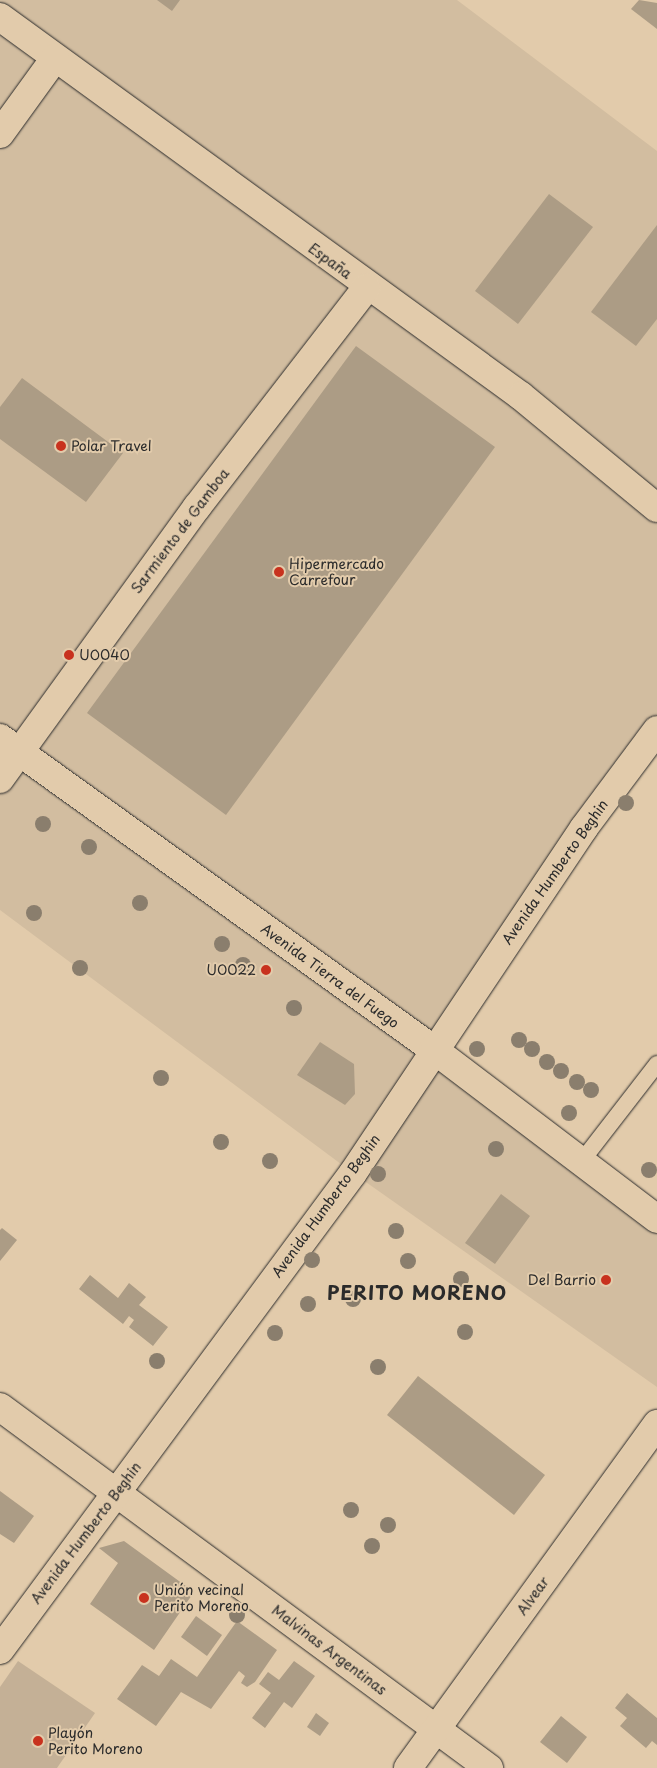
<!DOCTYPE html>
<meta charset="utf-8">
<style>
body{margin:0}
#map{position:relative;width:657px;height:1768px;overflow:hidden;background:#e2cbab;font-family:"Playpen Sans",sans-serif}
div>[style]{position:absolute}
.built>*{inset:0;background:#d2bda0}
.green>*{inset:0;background:#c4b096}
.building>*{inset:0;background:#ac9c85}
.roads{filter:drop-shadow(0 0 1px #2b2b2b) drop-shadow(0 0 1px #2b2b2b)}
.service>*{height:16px;margin:-8px;padding:0 8px;transform-origin:8px;border-radius:8px;background:#e2cbab}
.minor>*{height:28px;margin:-14px;padding:0 14px;transform-origin:14px;border-radius:14px;background:#e2cbab}
.tertiary>*{height:28px;margin:-14px;padding:0 14px;transform-origin:14px;border-radius:14px;background:#e2cbab}
.trees>*{width:16px;height:16px;margin:-8px;border-radius:50%;background:#8a7e6d}
.dots>*{width:14px;height:14px;translate:-50% -50%;box-sizing:border-box;border:2px solid #e2cbab;border-radius:50%}
span{translate:-50% -50%;white-space:nowrap;text-align:center;line-height:1.15;-webkit-text-stroke:4px #e2cbab;paint-order:stroke}
.street-label{font-size:14px;color:#2b2b2b}
.poi-label{font-size:14px;color:#2b2b2b}
.left{translate:0 -50%;text-align:left}
.right{translate:-100% -50%;text-align:right}
.district-label{font-size:19px;color:#2b2b2b;font-weight:700;letter-spacing:1px}
</style>
<div id="map">
<div class="built">
<div style="clip-path:polygon(0 0,457px 0,657px 151px,657px 730px,433px 1049px,657px 1219px,657px 1387px,353px 1173px,0 910px)"></div>
</div>
<div class="green">
<div style="clip-path:polygon(18px 1661px,95px 1713px,57px 1768px,0 1768px,0 1687px)"></div>
</div>
<div class="building">
<div style="clip-path:polygon(157px 0,180px 0,172px 11px)"></div>
<div style="clip-path:polygon(639px 0,657px 3px,657px 29px,631px 9px)"></div>
<div style="clip-path:polygon(549px 194px,593px 227px,518px 324px,475px 291px)"></div>
<div style="clip-path:polygon(657px 225px,657px 319px,636px 346px,591px 312px)"></div>
<div style="clip-path:polygon(356px 346px,495px 447px,226px 815px,87px 713px)"></div>
<div style="clip-path:polygon(22px 378px,123px 453px,86px 502px,0 439px,0 407px)"></div>
<div style="clip-path:polygon(320px 1042px,354px 1064px,355px 1094px,345px 1105px,297px 1075px)"></div>
<div style="clip-path:polygon(501px 1194px,530px 1216px,495px 1264px,465px 1243px)"></div>
<div style="clip-path:polygon(2px 1228px,17px 1240px,0 1261px,0 1230px)"></div>
<div style="clip-path:polygon(90px 1275px,118px 1298px,129px 1283px,146px 1297px,139px 1305px,168px 1327px,153px 1346px,129px 1327px,134px 1320px,129px 1316px,123px 1324px,79px 1289px)"></div>
<div style="clip-path:polygon(418px 1376px,545px 1475px,514px 1515px,387px 1415px)"></div>
<div style="clip-path:polygon(0 1491px,34px 1516px,14px 1543px,0 1534px)"></div>
<div style="clip-path:polygon(124px 1541px,194px 1592px,154px 1650px,90px 1604px,118px 1563px,99px 1548px)"></div>
<div style="clip-path:polygon(196px 1616px,222px 1635px,207px 1656px,181px 1637px)"></div>
<div style="clip-path:polygon(237px 1621px,277px 1650px,255px 1682px,247px 1687px,241px 1683px,245px 1676px,239px 1671px,211px 1709px,181px 1692px,156px 1726px,117px 1699px,142px 1665px,159px 1676px,171px 1659px,197px 1677px)"></div>
<div style="clip-path:polygon(294px 1661px,315px 1676px,292px 1708px,284px 1702px,265px 1728px,252px 1718px,271px 1693px,259px 1684px,268px 1672px,279px 1680px)"></div>
<div style="clip-path:polygon(627px 1693px,657px 1718px,657px 1745px,652px 1741px,646px 1748px,620px 1726px,627px 1718px,615px 1708px)"></div>
<div style="clip-path:polygon(316px 1713px,329px 1723px,320px 1736px,307px 1727px)"></div>
<div style="clip-path:polygon(561px 1716px,587px 1737px,567px 1763px,540px 1742px)"></div>
</div>
<div class="roads">
<div class="service">
<div style="left:581px;top:1162px;width:124px;rotate:-52.2deg"></div>
</div>
<div class="minor">
<div style="left:0;top:17px;width:644px;rotate:36.03deg"></div>
<div style="left:521px;top:396px;width:176px;rotate:39.5deg"></div>
<div style="left:0;top:134px;width:94px;rotate:-54.1deg"></div>
<div style="left:0;top:779px;width:336px;rotate:-54.1deg"></div>
<div style="left:197px;top:507px;width:277px;rotate:-52.3deg"></div>
<div style="left:0;top:1407px;width:608px;rotate:36.44deg"></div>
<div style="left:408px;top:1768px;width:425px;rotate:-54.1deg"></div>
</div>
<div class="tertiary">
<div style="left:0;top:738px;width:533px;rotate:35.69deg"></div>
<div style="left:433px;top:1049px;width:281px;rotate:37.2deg"></div>
<div style="left:0;top:1650px;width:593px;rotate:-53.5deg"></div>
<div style="left:353px;top:1173px;width:415px;rotate:-56.2deg"></div>
<div style="left:584px;top:828px;width:122px;rotate:-53.3deg"></div>
</div>
</div>
<div class="trees">
<div style="left:626px;top:803px"></div>
<div style="left:43px;top:824px"></div>
<div style="left:89px;top:847px"></div>
<div style="left:140px;top:903px"></div>
<div style="left:34px;top:913px"></div>
<div style="left:222px;top:944px"></div>
<div style="left:243px;top:965px"></div>
<div style="left:80px;top:968px"></div>
<div style="left:294px;top:1008px"></div>
<div style="left:519px;top:1040px"></div>
<div style="left:477px;top:1049px"></div>
<div style="left:532px;top:1049px"></div>
<div style="left:547px;top:1062px"></div>
<div style="left:561px;top:1071px"></div>
<div style="left:161px;top:1078px"></div>
<div style="left:577px;top:1082px"></div>
<div style="left:591px;top:1090px"></div>
<div style="left:569px;top:1113px"></div>
<div style="left:221px;top:1142px"></div>
<div style="left:496px;top:1149px"></div>
<div style="left:270px;top:1161px"></div>
<div style="left:649px;top:1170px"></div>
<div style="left:378px;top:1174px"></div>
<div style="left:396px;top:1231px"></div>
<div style="left:312px;top:1260px"></div>
<div style="left:408px;top:1261px"></div>
<div style="left:461px;top:1279px"></div>
<div style="left:353px;top:1299px"></div>
<div style="left:308px;top:1304px"></div>
<div style="left:465px;top:1332px"></div>
<div style="left:275px;top:1333px"></div>
<div style="left:157px;top:1361px"></div>
<div style="left:378px;top:1367px"></div>
<div style="left:351px;top:1510px"></div>
<div style="left:388px;top:1525px"></div>
<div style="left:372px;top:1546px"></div>
<div style="left:237px;top:1615px"></div>
</div>
<div class="dots">
<div style="left:61px;top:446px;background:#c8321e"></div>
<div style="left:279px;top:572px;background:#c8321e"></div>
<div style="left:69px;top:655px;background:#c8321e"></div>
<div style="left:266px;top:970px;background:#c8321e"></div>
<div style="left:606px;top:1280px;background:#c8321e"></div>
<div style="left:144px;top:1598px;background:#c8321e"></div>
<div style="left:38px;top:1741px;background:#c8321e"></div>
</div>
<div class="street-label">
<span style="left:330px;top:261px;rotate:36deg">España</span>
<span style="left:180px;top:531px;rotate:-53deg">Sarmiento de Gamboa</span>
<span style="left:555px;top:872px;rotate:-55deg">Avenida Humberto Beghin</span>
<span style="left:330px;top:976px;rotate:36deg">Avenida Tierra del Fuego</span>
<span style="left:326px;top:1206px;rotate:-54deg">Avenida Humberto Beghin</span>
<span style="left:86px;top:1533px;rotate:-53deg">Avenida Humberto Beghin</span>
<span style="left:533px;top:1596px;rotate:-54deg">Alvear</span>
<span style="left:329px;top:1650px;rotate:37deg">Malvinas Argentinas</span>
</div>
<div class="poi-label">
<span class="left" style="left:71px;top:446px">Polar Travel</span>
<span class="left" style="left:289px;top:572px">Hipermercado<br>Carrefour</span>
<span class="left" style="left:79px;top:655px">U0040</span>
<span class="right" style="left:256px;top:970px">U0022</span>
<span class="right" style="left:596px;top:1280px">Del Barrio</span>
<span class="left" style="left:154px;top:1598px">Unión vecinal<br>Perito Moreno</span>
<span class="left" style="left:48px;top:1741px">Playón<br>Perito Moreno</span>
</div>
<div class="district-label">
<span style="left:417px;top:1293px">PERITO MORENO</span>
</div>
</div>
